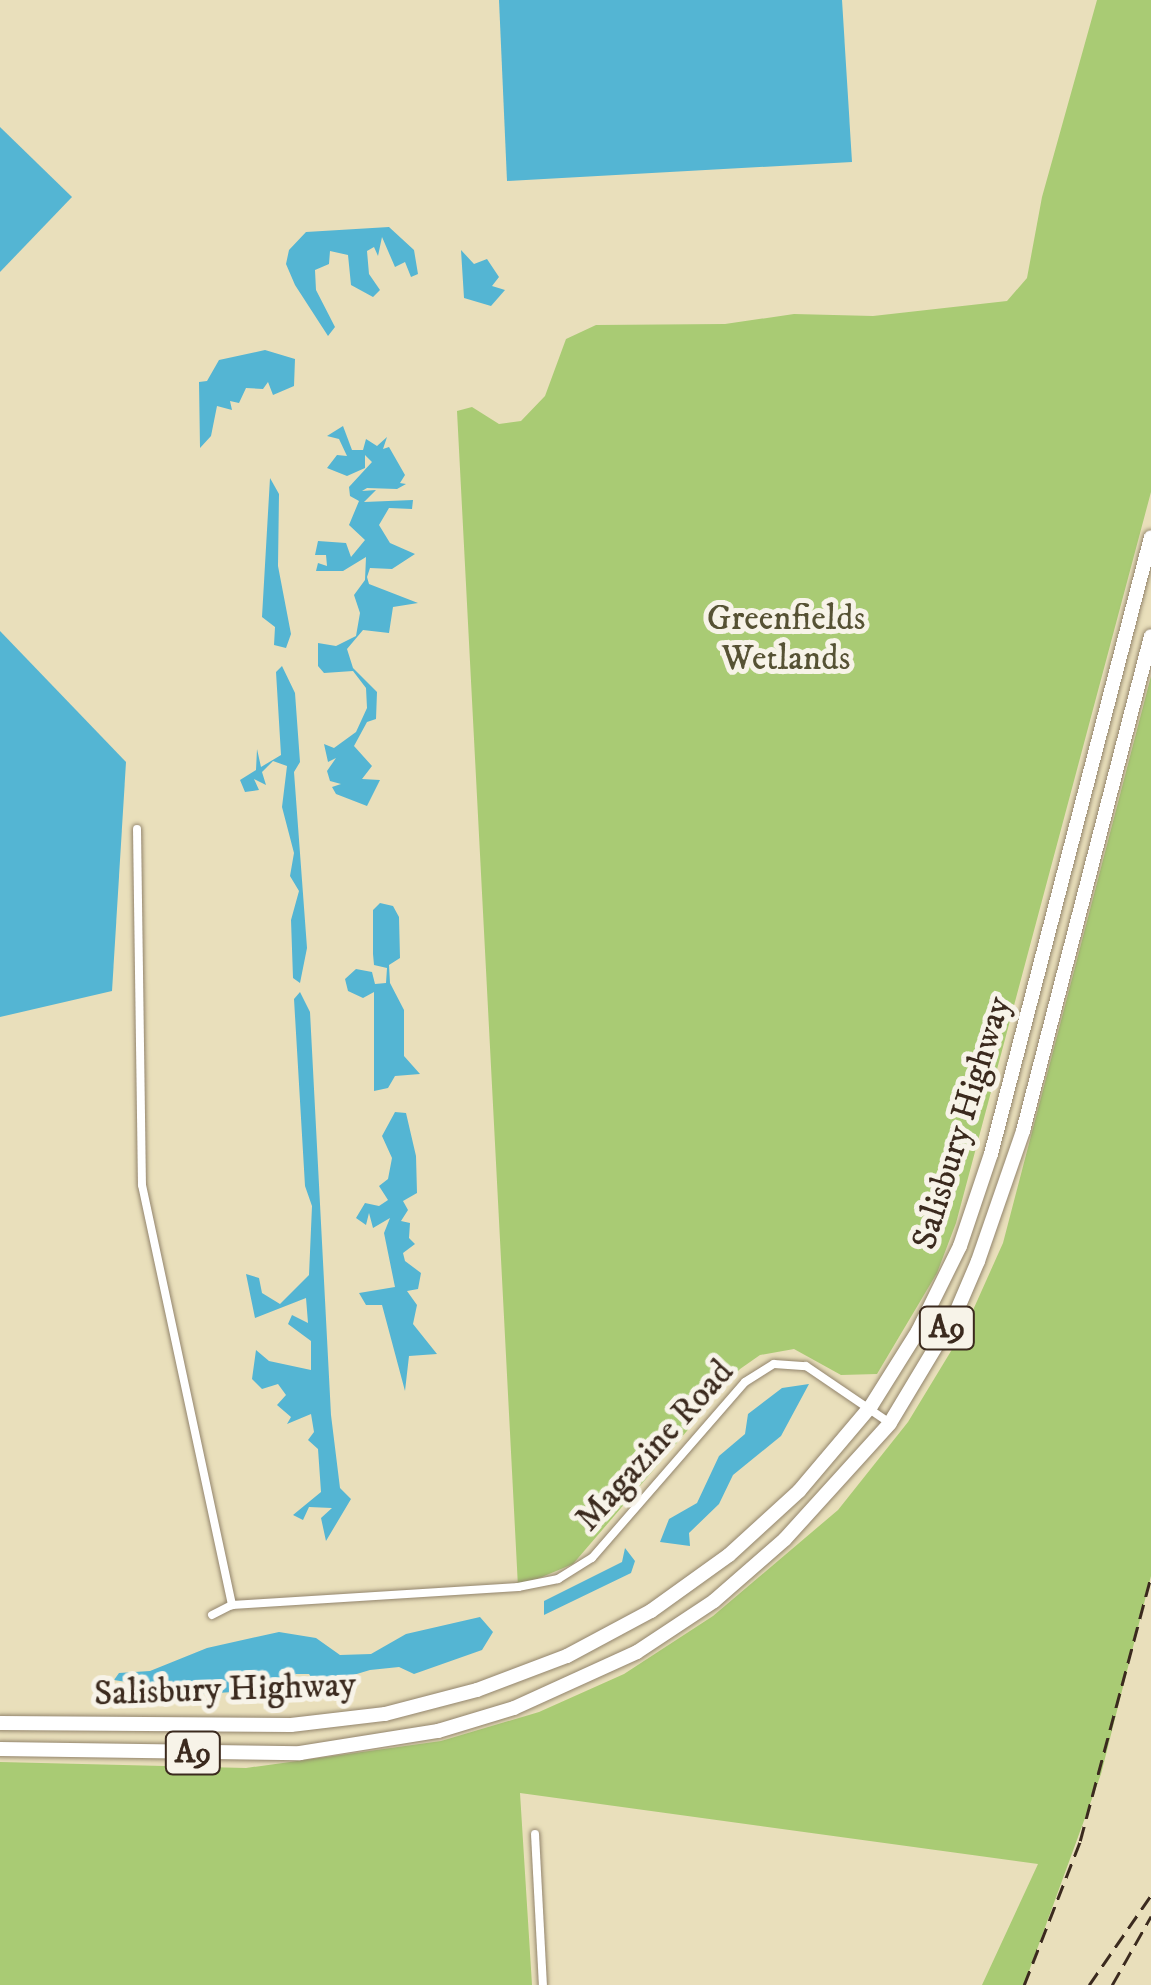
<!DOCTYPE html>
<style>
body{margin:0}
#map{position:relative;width:1151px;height:1985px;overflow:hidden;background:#e9dfbb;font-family:"IM FELL DW Pica",serif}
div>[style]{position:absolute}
.green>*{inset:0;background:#a9cb74}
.water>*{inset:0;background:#54b5d3}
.roads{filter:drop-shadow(0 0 2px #92846c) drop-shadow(0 0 2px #92846c)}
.minor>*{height:8px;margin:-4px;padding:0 4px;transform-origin:4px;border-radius:4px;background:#fff}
.motorway>*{height:14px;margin:-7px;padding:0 7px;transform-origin:7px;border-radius:7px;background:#fff}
.rail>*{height:2.5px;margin-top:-1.25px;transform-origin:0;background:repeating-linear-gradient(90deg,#3b2a1e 0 15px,transparent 0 23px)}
span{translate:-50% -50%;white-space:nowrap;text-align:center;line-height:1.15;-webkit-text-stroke:10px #f7f3e8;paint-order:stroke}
.shield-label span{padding:2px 8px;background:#f7f3e8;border:2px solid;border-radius:8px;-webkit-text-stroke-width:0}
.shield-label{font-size:32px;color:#3b2a1e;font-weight:700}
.park-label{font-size:35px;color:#565234}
.street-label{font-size:35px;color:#3b2a1e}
</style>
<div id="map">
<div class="green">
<div style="clip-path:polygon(1097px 0,1151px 0,1151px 492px,956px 1223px,937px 1273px,877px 1374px,841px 1375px,794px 1349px,760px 1355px,740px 1369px,573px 1564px,518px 1587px,457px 411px,472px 407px,499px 424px,521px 421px,545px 396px,566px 339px,596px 325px,725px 324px,794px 314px,873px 316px,1007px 301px,1027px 278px,1042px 197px)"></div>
<div style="clip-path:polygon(1151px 676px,1151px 1576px,1101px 1774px,1024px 1985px,982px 1985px,1038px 1864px,520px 1793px,532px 1985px,0 1985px,0 1762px,246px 1768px,441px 1741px,539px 1712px,624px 1674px,713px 1616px,838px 1510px,908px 1422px,965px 1328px,1003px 1243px)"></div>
</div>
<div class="water">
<div style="clip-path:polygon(499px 0,842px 0,852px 162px,507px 181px)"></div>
<div style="clip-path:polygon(0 127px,72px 197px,0 272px)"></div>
<div style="clip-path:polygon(389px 227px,414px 250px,418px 274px,411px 277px,405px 262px,395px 267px,382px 237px,378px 256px,374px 247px,367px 251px,369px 274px,380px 290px,373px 297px,351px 285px,348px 255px,330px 251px,329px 264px,315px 270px,316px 290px,335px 327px,328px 336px,295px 285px,286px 264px,289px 250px,306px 232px)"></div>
<div style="clip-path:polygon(461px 250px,474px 264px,487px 259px,499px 277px,492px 286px,505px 290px,491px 306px,464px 298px)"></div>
<div style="clip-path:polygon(265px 350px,295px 359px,294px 386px,273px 395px,268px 382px,263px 389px,246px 388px,239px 403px,230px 401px,232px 410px,217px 406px,211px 436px,200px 448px,199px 382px,207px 381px,219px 360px)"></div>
<div style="clip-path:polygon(343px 426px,352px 450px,363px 450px,366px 439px,377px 446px,387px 437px,383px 449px,389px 447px,405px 475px,400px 483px,406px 484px,397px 489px,367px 488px,362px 491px,376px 490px,364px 502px,413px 500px,412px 509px,389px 508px,379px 525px,390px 543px,415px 554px,392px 569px,370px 568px,367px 577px,369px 584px,418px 603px,393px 607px,389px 633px,363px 630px,347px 649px,353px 668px,377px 692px,376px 719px,367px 722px,354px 746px,372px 766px,362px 779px,380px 780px,367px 806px,336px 794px,332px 787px,341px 784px,330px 781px,327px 771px,336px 758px,328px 762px,324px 744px,334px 748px,356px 732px,367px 708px,366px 688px,353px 671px,324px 673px,318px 666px,318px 643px,336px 646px,356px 636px,360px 613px,354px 595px,365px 580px,366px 557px,343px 571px,316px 571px,318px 563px,327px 566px,326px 555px,315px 555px,318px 541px,346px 543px,351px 557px,365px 540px,349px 525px,359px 501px,350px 496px,349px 487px,372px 462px,365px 455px,365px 468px,347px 476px,327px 468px,337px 455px,347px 456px,339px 439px,327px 436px)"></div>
<div style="clip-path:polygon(270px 478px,279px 494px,278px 566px,291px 634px,286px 648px,274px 645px,275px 627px,262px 617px)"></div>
<div style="clip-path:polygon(0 631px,126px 762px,112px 991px,0 1017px)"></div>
<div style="clip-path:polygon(282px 666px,295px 693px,300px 762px,294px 772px,307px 948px,300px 983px,293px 978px,291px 920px,299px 891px,290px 876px,294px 853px,282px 807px,287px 766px,273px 761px,262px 772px,266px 785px,254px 779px,259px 790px,245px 792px,240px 780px,256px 770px,257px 749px,261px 767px,281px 755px,276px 672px)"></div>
<div style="clip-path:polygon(380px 903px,393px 906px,399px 917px,400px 958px,389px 965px,390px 983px,404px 1010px,404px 1056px,420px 1074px,395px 1076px,388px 1088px,374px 1091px,374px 992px,363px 998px,348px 991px,345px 979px,356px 969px,372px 972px,375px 984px,386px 983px,387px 968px,374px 965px,373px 954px,373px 910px)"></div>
<div style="clip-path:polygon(300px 992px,310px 1012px,331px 1415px,340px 1488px,351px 1499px,326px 1541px,321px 1518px,332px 1508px,309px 1507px,303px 1520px,293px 1515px,321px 1492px,318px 1449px,308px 1440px,314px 1432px,311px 1414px,287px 1424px,291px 1417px,277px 1405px,286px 1395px,278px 1384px,262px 1389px,252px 1379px,256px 1350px,269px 1361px,311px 1370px,311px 1341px,288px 1324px,292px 1315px,308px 1323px,306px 1298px,255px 1318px,246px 1274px,259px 1278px,262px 1293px,280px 1304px,309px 1275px,312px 1206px,305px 1186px,294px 999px)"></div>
<div style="clip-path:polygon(395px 1112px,406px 1113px,416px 1156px,417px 1193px,403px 1201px,408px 1210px,401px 1221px,410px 1223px,409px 1238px,415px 1244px,403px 1253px,405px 1261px,421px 1273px,418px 1289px,407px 1291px,417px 1305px,413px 1324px,437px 1354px,409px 1356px,405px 1391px,382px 1305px,366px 1305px,359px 1293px,395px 1287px,384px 1233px,390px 1218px,373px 1228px,369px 1213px,366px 1225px,356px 1218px,365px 1203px,379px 1206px,388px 1200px,379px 1186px,388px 1179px,392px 1158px,382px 1136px)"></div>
<div style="clip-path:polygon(809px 1384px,781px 1436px,733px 1475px,719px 1504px,689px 1533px,690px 1546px,660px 1542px,669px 1519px,697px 1503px,719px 1456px,745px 1434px,748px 1414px,782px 1388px)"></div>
<div style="clip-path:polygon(625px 1548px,635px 1561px,631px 1573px,544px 1615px,544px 1601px,622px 1562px)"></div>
<div style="clip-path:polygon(480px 1617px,493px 1632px,482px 1650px,414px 1674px,399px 1667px,370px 1670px,317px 1686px,309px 1674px,296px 1674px,264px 1690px,202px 1694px,114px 1680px,119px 1673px,150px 1671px,207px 1648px,279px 1632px,316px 1638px,340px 1655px,371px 1654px,406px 1634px)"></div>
</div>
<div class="roads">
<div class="minor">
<div style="left:137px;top:829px;width:356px;rotate:89.2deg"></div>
<div style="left:142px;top:1185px;width:430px;rotate:77.9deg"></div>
<div style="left:212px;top:1615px;width:22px;rotate:-27deg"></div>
<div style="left:232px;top:1605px;width:287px;rotate:-3.6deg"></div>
<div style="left:518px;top:1587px;width:41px;rotate:-11.3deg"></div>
<div style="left:558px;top:1579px;width:40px;rotate:-32deg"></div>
<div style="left:592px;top:1558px;width:233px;rotate:-49deg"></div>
<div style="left:745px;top:1382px;width:34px;rotate:-32deg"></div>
<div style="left:774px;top:1364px;width:32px;rotate:4deg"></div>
<div style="left:806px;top:1366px;width:102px;rotate:34.2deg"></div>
<div style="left:535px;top:1834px;width:151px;rotate:87deg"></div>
</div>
<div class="motorway">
<div style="left:0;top:1723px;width:291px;rotate:0.4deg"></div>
<div style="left:291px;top:1725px;width:95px;rotate:-6.7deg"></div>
<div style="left:385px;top:1714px;width:95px;rotate:-14.6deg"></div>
<div style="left:477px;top:1690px;width:96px;rotate:-20.7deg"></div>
<div style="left:567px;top:1656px;width:95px;rotate:-28.2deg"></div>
<div style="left:651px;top:1611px;width:96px;rotate:-35.7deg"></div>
<div style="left:729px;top:1555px;width:95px;rotate:-42.4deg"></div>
<div style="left:799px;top:1491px;width:111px;rotate:-49.7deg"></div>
<div style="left:871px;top:1406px;width:89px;rotate:-57.9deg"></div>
<div style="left:918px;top:1331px;width:95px;rotate:-63.7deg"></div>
<div style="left:960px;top:1246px;width:97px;rotate:-71.4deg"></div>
<div style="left:991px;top:1154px;width:637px;rotate:-75.46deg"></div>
<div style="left:0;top:1749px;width:300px;rotate:0.8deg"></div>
<div style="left:300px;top:1753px;width:140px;rotate:-9.1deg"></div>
<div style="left:438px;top:1731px;width:79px;rotate:-16.8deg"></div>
<div style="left:514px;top:1708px;width:135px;rotate:-24.5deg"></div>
<div style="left:637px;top:1652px;width:92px;rotate:-33.5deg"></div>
<div style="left:714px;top:1601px;width:94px;rotate:-41.1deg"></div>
<div style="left:785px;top:1539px;width:156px;rotate:-47.8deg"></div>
<div style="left:890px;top:1423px;width:126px;rotate:-59deg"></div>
<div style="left:955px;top:1315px;width:59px;rotate:-66.9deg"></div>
<div style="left:978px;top:1261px;width:138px;rotate:-70.9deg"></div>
<div style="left:1023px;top:1131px;width:511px;rotate:-75.5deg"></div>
</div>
</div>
<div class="rail">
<div style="left:1024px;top:1985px;width:155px;rotate:-68.7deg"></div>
<div style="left:1080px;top:1841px;width:274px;rotate:-75deg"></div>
<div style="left:1089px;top:1985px;width:109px;rotate:-55.4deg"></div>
<div style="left:1112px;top:1985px;width:79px;rotate:-60.5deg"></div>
</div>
<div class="shield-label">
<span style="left:947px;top:1328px">A9</span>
<span style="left:193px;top:1753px">A9</span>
</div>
<div class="park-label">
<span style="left:786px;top:639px">Greenfields<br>Wetlands</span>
</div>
<div class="street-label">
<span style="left:962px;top:1123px;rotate:-73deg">Salisbury Highway</span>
<span style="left:655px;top:1446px;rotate:-48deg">Magazine Road</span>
<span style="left:225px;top:1690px;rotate:-2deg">Salisbury Highway</span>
</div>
</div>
